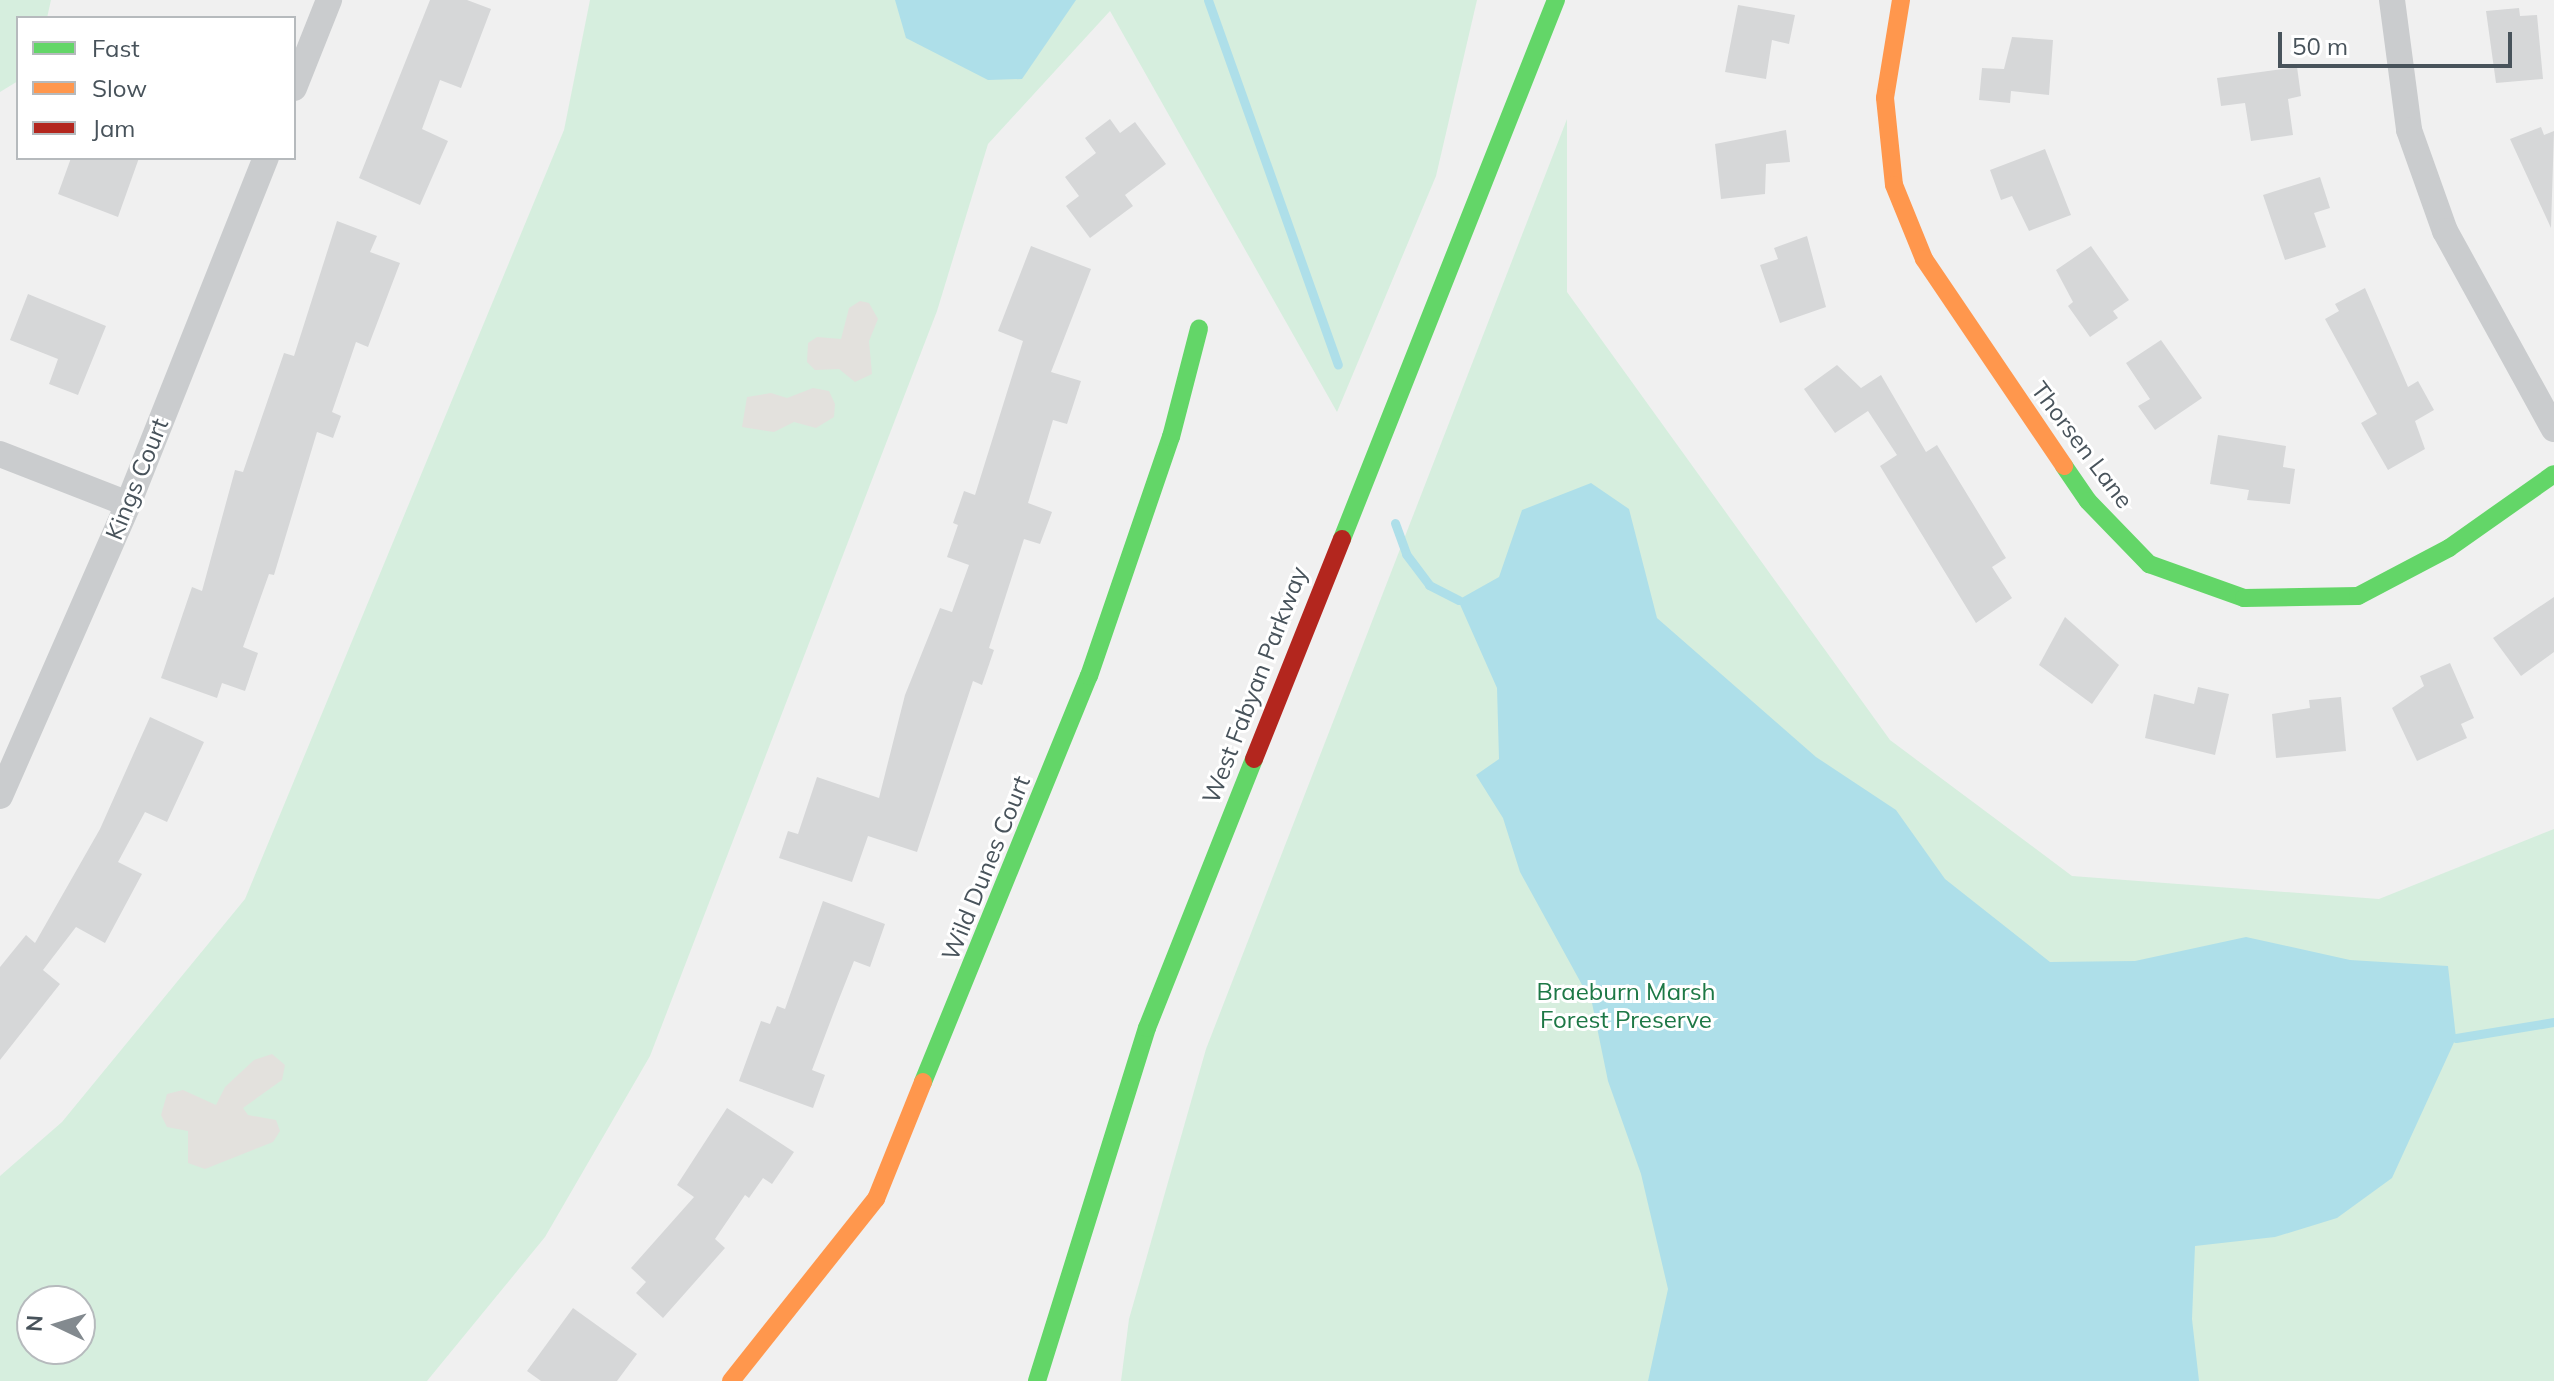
<!DOCTYPE html>
<style>
body{margin:0}
#map{position:relative;width:2554px;height:1381px;overflow:hidden;background:#f0f0f0;font-family:Mulish,sans-serif}
div>[style]{position:absolute}
.green>*{inset:0;background:#d6eede}
.sand>*{inset:0;background:#e3e1dd}
.water>*{inset:0;background:#aedfe9}
.stream>*{height:9px;margin:-4.5px;padding:0 4.5px;transform-origin:4.5px;border-radius:4.5px;background:#aedfe9}
.building>*{inset:0;background:#d6d7d8}
.street>*{height:26px;margin:-13px;padding:0 13px;transform-origin:13px;border-radius:13px;background:#caccce}
.fast>*{height:18px;margin:-9px;padding:0 9px;transform-origin:9px;border-radius:9px;background:#63d668}
.slow>*{height:18px;margin:-9px;padding:0 9px;transform-origin:9px;border-radius:9px;background:#ff974d}
.jam>*{height:18px;margin:-9px;padding:0 9px;transform-origin:9px;border-radius:9px;background:#b3261e}
span{translate:-50% -50%;white-space:nowrap;text-align:center;line-height:1.15;-webkit-text-stroke:6px #fff;paint-order:stroke}
.street-label{font-size:24px;color:#48535b}
.park-label{font-size:24px;color:#1d7846}
.legend{position:absolute;left:16px;top:16px;width:280px;height:144px;box-sizing:border-box;background:#fff;border:2px solid #b6babd;margin:0;padding:10px 14px;list-style:none;font-size:24px;color:#48535b}
.legend li{display:flex;align-items:center;gap:16px;height:40px}
.legend b{width:40px;border:2px solid #b6babd}
.north{position:absolute;left:16px;top:1285px;width:80px;height:80px;box-sizing:border-box;background:#fff;border:2px solid #b6babd;border-radius:50%;rotate:274deg;font-size:22px;font-weight:700;line-height:32px;text-align:center;color:#48535b}
.north::after{content:'';display:block;margin:auto;width:28px;height:36px;background:#838a8f;clip-path:polygon(50% 0,100% 100%,50% 72%,0 100%)}
.scale{position:absolute;left:2278px;top:32px;width:234px;height:36px;box-sizing:border-box;border:4px solid #48535b;border-top:0;padding-left:10px;font-size:24px;line-height:28px;white-space:nowrap;color:#48535b;-webkit-text-stroke:6px #fff;paint-order:stroke}
</style>
<div id="map">
<div class="green">
<div style="clip-path:polygon(0 0,51px 0,47px 18px,18px 18px,18px 81px,0 92px)"></div>
<div style="clip-path:polygon(evenodd,590px 0,1477px 0,1436px 176px,1337px 412px,1110px 11px,988px 144px,937px 311px,650px 1056px,545px 1237px,427px 1381px,0 1381px,0 1176px,62px 1122px,245px 899px,564px 130px,590px 0,32px 1301px,80px 1301px,80px 1349px,32px 1349px,32px 1301px)"></div>
<div style="clip-path:polygon(1567px 119px,1567px 292px,1890px 740px,2072px 876px,2379px 899px,2554px 829px,2554px 1381px,1121px 1381px,1129px 1319px,1206px 1049px)"></div>
</div>
<div class="sand">
<div style="clip-path:polygon(860px 301px,869px 303px,878px 319px,869px 341px,872px 374px,855px 382px,839px 369px,815px 370px,807px 362px,808px 343px,817px 337px,841px 339px,849px 308px)"></div>
<div style="clip-path:polygon(813px 388px,829px 391px,835px 404px,834px 417px,816px 428px,794px 422px,774px 432px,742px 427px,747px 397px,771px 393px,787px 398px)"></div>
<div style="clip-path:polygon(272px 1054px,285px 1065px,282px 1080px,243px 1108px,248px 1115px,276px 1120px,280px 1131px,273px 1142px,205px 1169px,188px 1163px,188px 1131px,167px 1127px,161px 1115px,167px 1094px,183px 1090px,216px 1105px,225px 1087px,254px 1060px)"></div>
</div>
<div class="water">
<div style="clip-path:polygon(895px 0,1076px 0,1022px 79px,988px 80px,906px 38px)"></div>
<div style="clip-path:polygon(1591px 483px,1629px 509px,1657px 618px,1816px 757px,1896px 810px,1945px 879px,2050px 962px,2135px 961px,2246px 937px,2350px 960px,2448px 966px,2456px 1038px,2392px 1178px,2337px 1218px,2275px 1237px,2195px 1246px,2192px 1319px,2199px 1381px,1648px 1381px,1668px 1289px,1641px 1174px,1608px 1081px,1592px 1003px,1520px 872px,1503px 818px,1476px 775px,1499px 759px,1497px 688px,1458px 600px,1499px 577px,1522px 510px)"></div>
</div>
<div class="stream">
<div style="left:1208px;top:0;width:387px;rotate:70.4deg"></div>
<div style="left:1395px;top:523px;width:33px;rotate:70deg"></div>
<div style="left:1406px;top:554px;width:39px;rotate:53deg"></div>
<div style="left:1429px;top:585px;width:33px;rotate:27deg"></div>
<div style="left:2456px;top:1038px;width:99px;rotate:-9.3deg"></div>
</div>
<div class="building">
<div style="clip-path:polygon(430px 0,467px 0,491px 9px,461px 88px,440px 80px,422px 129px,448px 141px,420px 205px,359px 178px)"></div>
<div style="clip-path:polygon(1738px 5px,1795px 15px,1789px 44px,1772px 40px,1766px 79px,1725px 72px)"></div>
<div style="clip-path:polygon(2519px 8px,2520px 16px,2537px 15px,2543px 79px,2496px 83px,2486px 11px)"></div>
<div style="clip-path:polygon(2012px 37px,2053px 40px,2049px 95px,2011px 91px,2010px 103px,1979px 100px,1982px 68px,2004px 69px)"></div>
<div style="clip-path:polygon(2297px 67px,2301px 96px,2288px 99px,2293px 135px,2251px 141px,2245px 103px,2221px 106px,2217px 78px)"></div>
<div style="clip-path:polygon(1110px 119px,1120px 133px,1135px 122px,1166px 164px,1125px 195px,1133px 206px,1090px 238px,1066px 206px,1079px 196px,1065px 177px,1096px 153px,1085px 138px)"></div>
<div style="clip-path:polygon(2541px 127px,2544px 135px,2554px 131px,2551px 228px,2510px 139px)"></div>
<div style="clip-path:polygon(1786px 130px,1790px 162px,1766px 164px,1765px 194px,1721px 199px,1715px 144px)"></div>
<div style="clip-path:polygon(2045px 149px,2071px 215px,2029px 231px,2012px 196px,2001px 200px,1990px 170px)"></div>
<div style="clip-path:polygon(71px 158px,139px 158px,118px 217px,58px 194px)"></div>
<div style="clip-path:polygon(2320px 177px,2330px 208px,2314px 213px,2326px 247px,2285px 260px,2263px 195px)"></div>
<div style="clip-path:polygon(337px 221px,377px 236px,370px 252px,400px 263px,368px 347px,356px 342px,332px 412px,341px 416px,333px 438px,317px 432px,274px 575px,269px 574px,243px 647px,258px 653px,245px 691px,222px 683px,217px 698px,161px 678px,192px 587px,202px 591px,235px 470px,243px 472px,284px 353px,294px 356px)"></div>
<div style="clip-path:polygon(1807px 236px,1826px 307px,1780px 323px,1760px 265px,1778px 259px,1774px 248px)"></div>
<div style="clip-path:polygon(1031px 246px,1091px 269px,1051px 372px,1081px 381px,1067px 424px,1053px 420px,1028px 503px,1052px 512px,1040px 544px,1024px 539px,989px 648px,994px 650px,982px 685px,973px 681px,917px 852px,868px 836px,852px 882px,779px 858px,788px 831px,798px 834px,817px 777px,879px 798px,905px 695px,940px 608px,952px 612px,969px 565px,947px 557px,958px 525px,953px 523px,964px 491px,975px 495px,1023px 341px,998px 331px)"></div>
<div style="clip-path:polygon(2091px 246px,2129px 300px,2113px 311px,2118px 318px,2090px 337px,2068px 306px,2073px 302px,2056px 270px)"></div>
<div style="clip-path:polygon(2365px 288px,2408px 387px,2418px 381px,2434px 410px,2415px 421px,2425px 449px,2388px 470px,2361px 423px,2377px 414px,2325px 319px,2339px 311px,2335px 304px)"></div>
<div style="clip-path:polygon(28px 294px,106px 326px,78px 395px,49px 384px,58px 359px,10px 340px)"></div>
<div style="clip-path:polygon(2161px 340px,2202px 398px,2155px 430px,2138px 406px,2150px 399px,2126px 363px)"></div>
<div style="clip-path:polygon(1837px 365px,1861px 388px,1881px 375px,1926px 452px,1937px 445px,2006px 558px,1992px 567px,2012px 598px,1976px 623px,1880px 466px,1897px 455px,1868px 411px,1835px 433px,1804px 389px)"></div>
<div style="clip-path:polygon(2218px 435px,2286px 446px,2283px 467px,2295px 469px,2290px 504px,2247px 500px,2249px 490px,2210px 484px)"></div>
<div style="clip-path:polygon(2554px 597px,2554px 652px,2521px 676px,2493px 638px)"></div>
<div style="clip-path:polygon(2065px 617px,2119px 665px,2092px 704px,2039px 665px)"></div>
<div style="clip-path:polygon(2450px 663px,2474px 718px,2461px 724px,2467px 738px,2417px 761px,2392px 708px,2424px 686px,2420px 676px)"></div>
<div style="clip-path:polygon(2198px 687px,2229px 694px,2215px 755px,2145px 738px,2154px 694px,2194px 704px)"></div>
<div style="clip-path:polygon(2341px 697px,2346px 751px,2276px 758px,2272px 714px,2310px 708px,2309px 700px)"></div>
<div style="clip-path:polygon(150px 717px,204px 742px,167px 822px,145px 812px,118px 862px,142px 874px,105px 943px,76px 927px,43px 970px,60px 984px,0 1060px,0 967px,26px 935px,35px 943px,100px 829px)"></div>
<div style="clip-path:polygon(823px 901px,885px 924px,870px 967px,854px 961px,837px 1004px,812px 1070px,825px 1075px,813px 1108px,739px 1081px,761px 1021px,770px 1024px,777px 1006px,785px 1009px)"></div>
<div style="clip-path:polygon(727px 1108px,794px 1152px,772px 1184px,763px 1178px,749px 1198px,745px 1195px,715px 1239px,725px 1248px,663px 1318px,636px 1293px,646px 1282px,631px 1268px,694px 1197px,677px 1185px)"></div>
<div style="clip-path:polygon(573px 1308px,637px 1354px,617px 1381px,541px 1381px,527px 1371px)"></div>
</div>
<div class="street">
<div style="left:2392px;top:0;width:131px;rotate:82.5deg"></div>
<div style="left:2409px;top:130px;width:107px;rotate:70.4deg"></div>
<div style="left:2445px;top:231px;width:226px;rotate:61.2deg"></div>
<div style="left:294px;top:88px;width:95px;rotate:-68.3deg"></div>
<div style="left:0;top:454px;width:137px;rotate:21.3deg"></div>
<div style="left:0;top:796px;width:319px;rotate:-66.3deg"></div>
<div style="left:128px;top:504px;width:373px;rotate:-68.3deg"></div>
</div>
<div class="fast">
<div style="left:2064px;top:466px;width:42px;rotate:55.6deg"></div>
<div style="left:2088px;top:501px;width:88px;rotate:45.9deg"></div>
<div style="left:2149px;top:564px;width:101px;rotate:19.7deg"></div>
<div style="left:2244px;top:598px;width:114px;rotate:-1deg"></div>
<div style="left:2358px;top:596px;width:103px;rotate:-27.8deg"></div>
<div style="left:2449px;top:548px;width:128px;rotate:-35.2deg"></div>
<div style="left:1342px;top:539px;width:580px;rotate:-68.35deg"></div>
<div style="left:923px;top:1082px;width:439px;rotate:-67.8deg"></div>
<div style="left:1089px;top:676px;width:253px;rotate:-71.1deg"></div>
<div style="left:1171px;top:437px;width:112px;rotate:-75.5deg"></div>
<div style="left:1037px;top:1381px;width:370px;rotate:-72.7deg"></div>
<div style="left:1147px;top:1028px;width:289px;rotate:-68.3deg"></div>
</div>
<div class="slow">
<div style="left:1901px;top:0;width:99px;rotate:99.3deg"></div>
<div style="left:1885px;top:98px;width:87px;rotate:84.1deg"></div>
<div style="left:1894px;top:185px;width:80px;rotate:67.9deg"></div>
<div style="left:1924px;top:259px;width:250px;rotate:55.9deg"></div>
<div style="left:731px;top:1381px;width:233px;rotate:-51.5deg"></div>
<div style="left:876px;top:1199px;width:126px;rotate:-68.1deg"></div>
</div>
<div class="jam">
<div style="left:1254px;top:759px;width:237px;rotate:-68.2deg"></div>
</div>
<div class="street-label">
<span style="left:2082px;top:445px;rotate:53deg">Thorsen Lane</span>
<span style="left:137px;top:479px;rotate:-68deg">Kings Court</span>
<span style="left:1255px;top:685px;rotate:-69deg">West Fabyan Parkway</span>
<span style="left:986px;top:868px;rotate:-68deg">Wild Dunes Court</span>
</div>
<div class="park-label">
<span style="left:1626px;top:1006px">Braeburn Marsh<br>Forest Preserve</span>
</div>
<ul class="legend">
<li><b style="height:10px;background:#63d668"></b>Fast</li>
<li><b style="height:10px;background:#ff974d"></b>Slow</li>
<li><b style="height:10px;background:#b3261e"></b>Jam</li>
</ul>
<div class="north">N</div>
<div class="scale">50 m</div>
</div>
